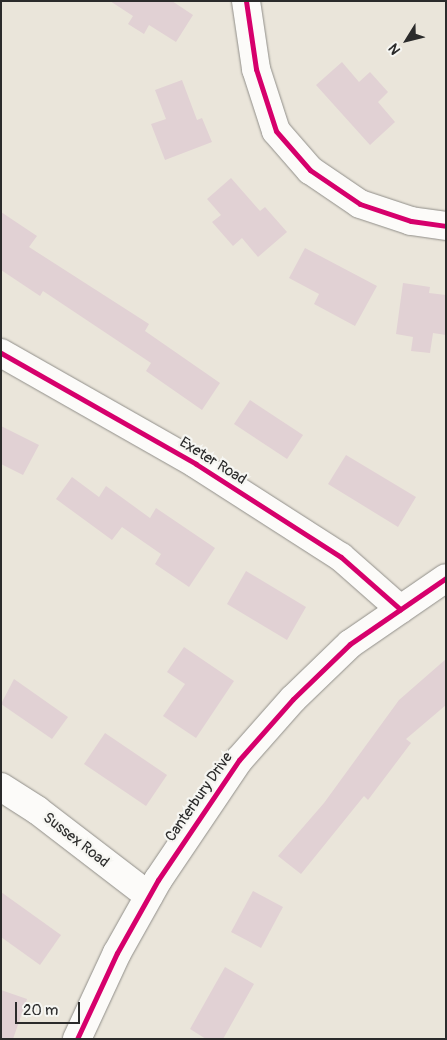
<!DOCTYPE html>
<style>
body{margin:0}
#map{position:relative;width:447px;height:1040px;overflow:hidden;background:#eae5da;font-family:Pangolin,sans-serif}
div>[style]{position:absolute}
.building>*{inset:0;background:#e1d1d4}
.roads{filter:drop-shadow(0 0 1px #908e89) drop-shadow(0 0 1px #908e89)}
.minor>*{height:28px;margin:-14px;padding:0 14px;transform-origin:14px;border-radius:14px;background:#fcfbf9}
.cycleway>*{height:5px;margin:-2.5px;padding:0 2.5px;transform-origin:2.5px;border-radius:2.5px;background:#d6006c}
span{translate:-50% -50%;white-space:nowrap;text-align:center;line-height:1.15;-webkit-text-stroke:4.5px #f6f6f2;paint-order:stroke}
.street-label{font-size:15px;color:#2b2b2b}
.frame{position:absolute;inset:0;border:2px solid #2b2b2b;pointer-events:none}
.north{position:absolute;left:382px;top:15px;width:50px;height:50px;-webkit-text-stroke:4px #f6f6f2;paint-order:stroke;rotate:234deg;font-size:14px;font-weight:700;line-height:20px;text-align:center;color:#2b2b2b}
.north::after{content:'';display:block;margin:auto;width:18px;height:22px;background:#2b2b2b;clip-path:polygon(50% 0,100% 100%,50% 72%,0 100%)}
.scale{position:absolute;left:15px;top:1002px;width:65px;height:22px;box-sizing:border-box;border:2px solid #2b2b2b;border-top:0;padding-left:6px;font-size:15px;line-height:18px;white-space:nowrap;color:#2b2b2b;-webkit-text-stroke:4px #f6f6f2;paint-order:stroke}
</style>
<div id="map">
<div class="building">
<div style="clip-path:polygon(110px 1px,172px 1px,193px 15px,176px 42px,149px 25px,144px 34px,128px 24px,133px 16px)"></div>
<div style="clip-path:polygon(342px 62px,359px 82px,370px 72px,388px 92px,378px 102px,395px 122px,370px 145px,316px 85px)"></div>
<div style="clip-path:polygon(182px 80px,197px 120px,202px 118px,212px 142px,165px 160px,151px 124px,166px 119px,155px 90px)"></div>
<div style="clip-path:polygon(231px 178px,260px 211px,265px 207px,287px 232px,258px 257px,242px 238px,233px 246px,212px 222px,221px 215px,207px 199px)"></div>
<div style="clip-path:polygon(1px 212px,37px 236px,29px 247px,149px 324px,145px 331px,220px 383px,202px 410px,146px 371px,151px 363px,43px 291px,40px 296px,1px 270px)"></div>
<div style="clip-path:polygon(305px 248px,377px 286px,355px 326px,314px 304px,319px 294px,289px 278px)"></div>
<div style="clip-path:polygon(403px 283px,430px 287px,429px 293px,446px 295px,446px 335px,433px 333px,430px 353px,411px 351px,413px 337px,396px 334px)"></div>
<div style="clip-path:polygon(250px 400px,303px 435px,287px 459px,234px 424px)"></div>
<div style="clip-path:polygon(1px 426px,39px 445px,23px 475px,1px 464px)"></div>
<div style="clip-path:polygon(346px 455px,416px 497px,398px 527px,328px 484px)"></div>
<div style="clip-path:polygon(72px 477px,99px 497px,106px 486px,150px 518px,156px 508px,215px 548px,189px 587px,155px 564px,161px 554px,122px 527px,112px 540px,56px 499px)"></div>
<div style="clip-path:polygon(246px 571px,306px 607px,287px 640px,227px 604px)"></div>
<div style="clip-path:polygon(184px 647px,234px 681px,196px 738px,163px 716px,185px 684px,167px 672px)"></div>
<div style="clip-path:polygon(446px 659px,446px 705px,406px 739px,411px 743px,368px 800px,364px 796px,301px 874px,278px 856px,324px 803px,399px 700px)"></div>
<div style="clip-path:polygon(14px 679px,68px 717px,52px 739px,1px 704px)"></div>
<div style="clip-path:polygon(105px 733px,167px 775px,146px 806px,84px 764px)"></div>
<div style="clip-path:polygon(253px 891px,283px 907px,261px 948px,231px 932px)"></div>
<div style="clip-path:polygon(1px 892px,61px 935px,40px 965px,1px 937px)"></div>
<div style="clip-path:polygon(225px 967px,254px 984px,223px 1039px,206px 1039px,190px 1029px)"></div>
<div style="clip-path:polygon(1px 990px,27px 999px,13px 1039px,1px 1039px)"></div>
</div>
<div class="roads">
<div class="minor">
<div style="left:246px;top:1px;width:69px;rotate:81.6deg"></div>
<div style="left:256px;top:69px;width:65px;rotate:72.1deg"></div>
<div style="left:276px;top:131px;width:52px;rotate:48.9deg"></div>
<div style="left:310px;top:170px;width:60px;rotate:34.2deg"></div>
<div style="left:360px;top:204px;width:54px;rotate:18.4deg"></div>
<div style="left:411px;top:221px;width:35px;rotate:8deg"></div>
<div style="left:1px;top:353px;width:224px;rotate:29.6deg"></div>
<div style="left:196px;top:464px;width:172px;rotate:32.7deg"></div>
<div style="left:341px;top:557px;width:79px;rotate:41.4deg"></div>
<div style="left:1px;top:787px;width:43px;rotate:32.6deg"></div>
<div style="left:37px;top:810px;width:141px;rotate:37.5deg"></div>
<div style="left:77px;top:1039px;width:95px;rotate:-65.1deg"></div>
<div style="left:117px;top:953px;width:84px;rotate:-60.7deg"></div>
<div style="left:158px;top:880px;width:145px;rotate:-56deg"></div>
<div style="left:239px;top:760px;width:81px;rotate:-48.5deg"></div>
<div style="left:293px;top:699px;width:79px;rotate:-44deg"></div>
<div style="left:350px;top:644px;width:116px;rotate:-34.5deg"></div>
</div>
</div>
<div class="cycleway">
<div style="left:246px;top:1px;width:69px;rotate:81.6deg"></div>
<div style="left:256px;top:69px;width:65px;rotate:72.1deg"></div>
<div style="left:276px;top:131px;width:52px;rotate:48.9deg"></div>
<div style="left:310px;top:170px;width:60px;rotate:34.2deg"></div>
<div style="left:360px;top:204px;width:54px;rotate:18.4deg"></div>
<div style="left:411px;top:221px;width:35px;rotate:8deg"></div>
<div style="left:1px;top:353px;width:224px;rotate:29.6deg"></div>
<div style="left:196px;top:464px;width:172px;rotate:32.7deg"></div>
<div style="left:341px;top:557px;width:79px;rotate:41.4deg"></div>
<div style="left:77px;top:1039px;width:95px;rotate:-65.1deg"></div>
<div style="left:117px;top:953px;width:84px;rotate:-60.7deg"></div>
<div style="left:158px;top:880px;width:145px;rotate:-56deg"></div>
<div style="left:239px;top:760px;width:81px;rotate:-48.5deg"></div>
<div style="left:293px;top:699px;width:79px;rotate:-44deg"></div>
<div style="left:350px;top:644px;width:116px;rotate:-34.5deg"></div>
</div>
<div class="street-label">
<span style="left:213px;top:461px;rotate:32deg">Exeter Road</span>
<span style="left:199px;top:797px;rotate:-55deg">Canterbury Drive</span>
<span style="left:76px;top:840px;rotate:38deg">Sussex Road</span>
</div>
<div class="frame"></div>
<div class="north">N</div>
<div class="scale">20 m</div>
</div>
